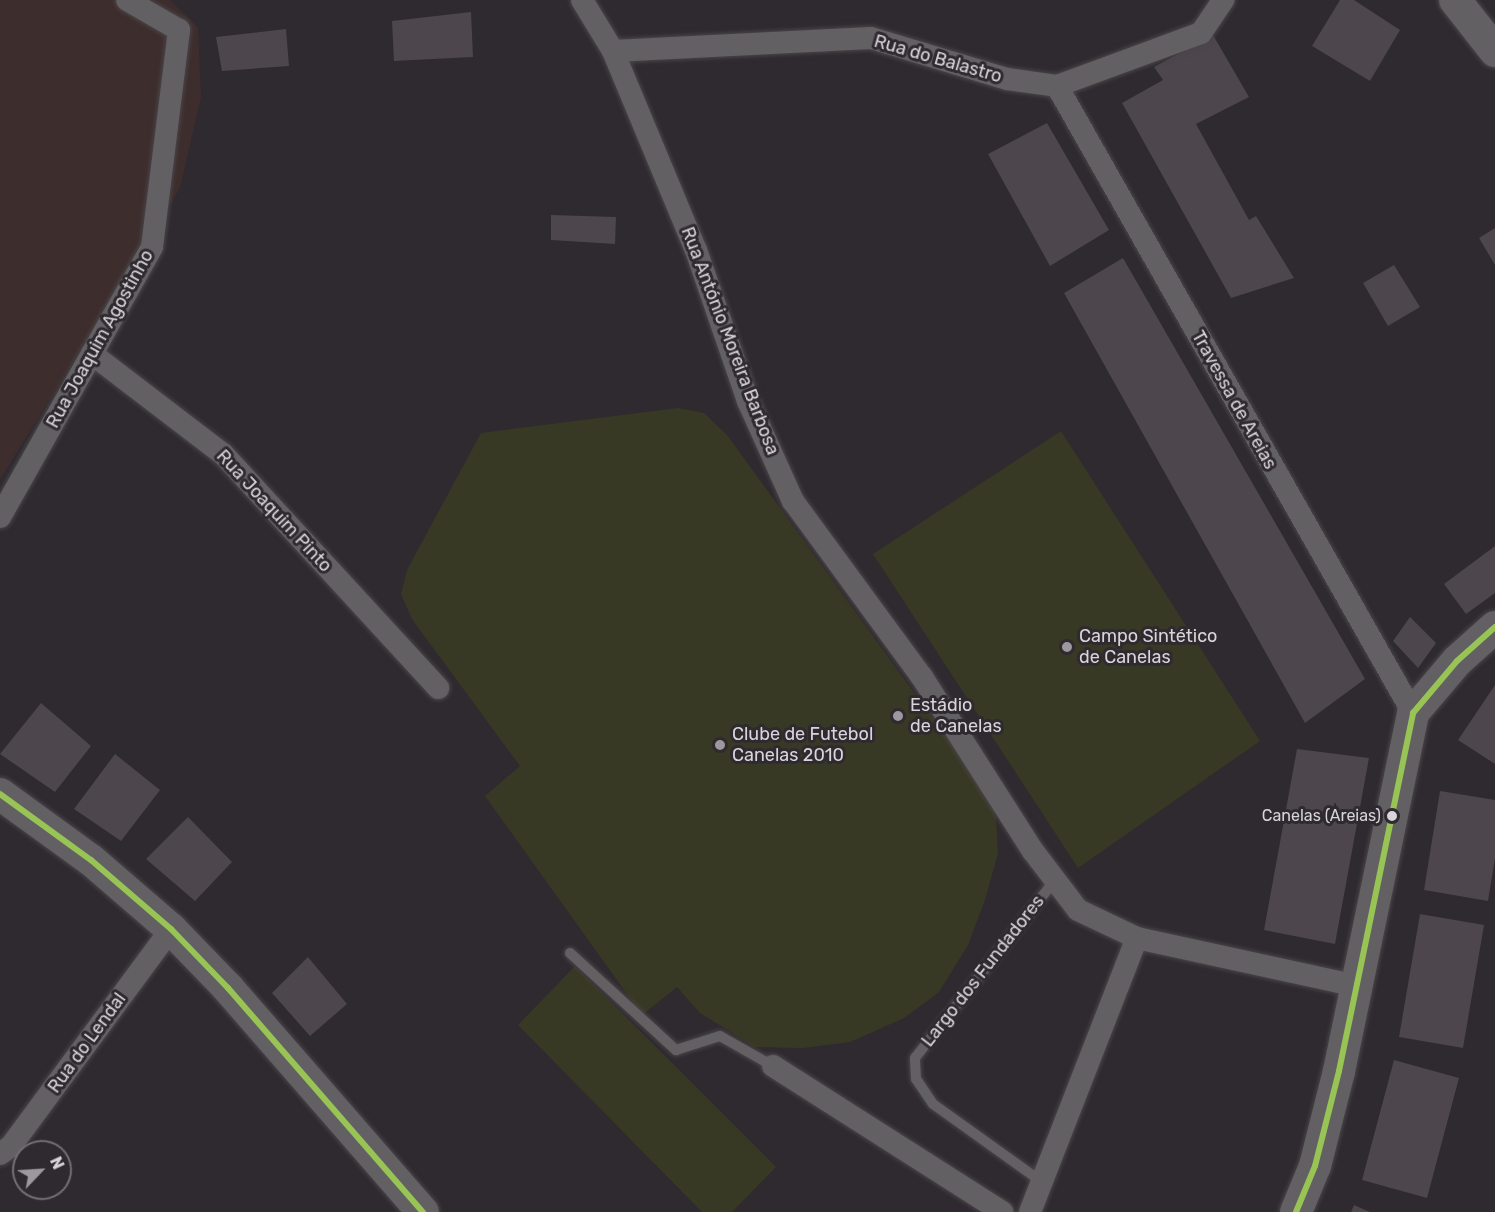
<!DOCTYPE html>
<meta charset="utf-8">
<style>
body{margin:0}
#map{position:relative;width:1495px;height:1212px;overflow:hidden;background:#2e2a2f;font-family:Rubik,sans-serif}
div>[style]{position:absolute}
.industrial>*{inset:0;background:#3e2d2d}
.green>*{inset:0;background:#383924}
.building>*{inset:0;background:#4d464c}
.roads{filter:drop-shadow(0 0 2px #494549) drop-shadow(0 0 2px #494549)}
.lane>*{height:10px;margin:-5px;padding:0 5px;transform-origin:5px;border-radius:5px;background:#636063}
.street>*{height:22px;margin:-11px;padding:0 11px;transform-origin:11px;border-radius:11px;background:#636063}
.secondary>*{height:32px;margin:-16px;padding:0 16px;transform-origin:16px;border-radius:16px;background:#636063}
.bus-1>*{height:6px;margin:-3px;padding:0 3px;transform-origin:3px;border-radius:3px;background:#98c455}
.dots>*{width:16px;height:16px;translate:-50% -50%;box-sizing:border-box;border:3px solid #2f2930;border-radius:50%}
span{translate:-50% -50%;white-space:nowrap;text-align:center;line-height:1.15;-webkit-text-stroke:6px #2f2930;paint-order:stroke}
.bus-label{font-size:16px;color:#d9d4d9}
.right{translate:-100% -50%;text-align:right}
.street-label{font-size:18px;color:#d9d4d9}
.poi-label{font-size:18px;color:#d9d4d9}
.left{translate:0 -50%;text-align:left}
.north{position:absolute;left:12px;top:1140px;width:60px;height:60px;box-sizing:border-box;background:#2f2930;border:2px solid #736d74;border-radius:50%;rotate:65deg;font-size:16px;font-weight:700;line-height:24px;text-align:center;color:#d9d4d9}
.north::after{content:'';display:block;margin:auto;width:21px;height:27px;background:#9d989e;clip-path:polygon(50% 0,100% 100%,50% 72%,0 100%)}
</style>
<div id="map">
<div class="industrial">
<div style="clip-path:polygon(0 0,170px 0,198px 27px,201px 97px,180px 188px,0 480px)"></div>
</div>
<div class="green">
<div style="clip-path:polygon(678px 408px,704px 413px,727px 435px,989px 796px,996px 817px,998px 853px,985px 900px,968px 945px,939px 992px,904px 1018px,850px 1042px,803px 1048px,755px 1047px,700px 1013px,677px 987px,642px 1015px,485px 796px,520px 766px,412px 619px,401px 594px,407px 570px,481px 433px)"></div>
<div style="clip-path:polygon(1061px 431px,1260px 741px,1078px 868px,873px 554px)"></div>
<div style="clip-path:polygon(575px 966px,776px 1167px,732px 1212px,702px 1212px,518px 1025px)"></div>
</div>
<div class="building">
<div style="clip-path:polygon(1340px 0,1354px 0,1400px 30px,1370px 81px,1312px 46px)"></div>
<div style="clip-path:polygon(471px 12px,473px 57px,394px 61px,392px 21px)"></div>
<div style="clip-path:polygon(286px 29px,289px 66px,222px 71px,216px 37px)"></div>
<div style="clip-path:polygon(1213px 35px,1249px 97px,1196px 124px,1249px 220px,1256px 216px,1294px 278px,1231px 298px,1122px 103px,1163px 80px,1154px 67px)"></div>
<div style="clip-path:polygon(1047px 123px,1109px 230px,1050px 266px,988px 154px)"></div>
<div style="clip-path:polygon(551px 215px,616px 217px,615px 244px,551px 240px)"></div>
<div style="clip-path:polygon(1495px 228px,1495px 265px,1479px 238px)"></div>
<div style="clip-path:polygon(1123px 258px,1365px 679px,1305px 723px,1064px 293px)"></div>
<div style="clip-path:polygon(1394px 265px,1420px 307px,1388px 326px,1363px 283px)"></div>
<div style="clip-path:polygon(1495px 546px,1495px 593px,1466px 614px,1444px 584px)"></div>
<div style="clip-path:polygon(1410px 617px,1436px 643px,1418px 668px,1393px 641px)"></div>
<div style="clip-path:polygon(1495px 685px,1495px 764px,1458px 740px)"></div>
<div style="clip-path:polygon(41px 703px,91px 746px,55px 792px,0 754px)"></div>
<div style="clip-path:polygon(1297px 749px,1369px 758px,1335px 944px,1264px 930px)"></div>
<div style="clip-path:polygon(115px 754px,160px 790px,121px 841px,74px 809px)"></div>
<div style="clip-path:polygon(1440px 791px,1495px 800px,1495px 858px,1488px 901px,1424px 890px)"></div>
<div style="clip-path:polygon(188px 817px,232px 862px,195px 901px,146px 859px)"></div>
<div style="clip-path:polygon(1420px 914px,1484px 925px,1463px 1048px,1399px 1037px)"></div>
<div style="clip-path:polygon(308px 957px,347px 1004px,310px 1036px,272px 993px)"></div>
<div style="clip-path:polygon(1394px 1060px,1459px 1078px,1427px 1198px,1362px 1180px)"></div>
<div style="clip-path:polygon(1354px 1205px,1370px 1212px,1351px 1212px)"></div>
</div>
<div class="roads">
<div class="lane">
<div style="left:570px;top:953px;width:144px;rotate:42.5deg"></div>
<div style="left:676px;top:1050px;width:46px;rotate:-17.7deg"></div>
<div style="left:720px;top:1036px;width:61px;rotate:29.5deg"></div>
<div style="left:1042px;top:1182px;width:134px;rotate:-144.4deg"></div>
<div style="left:933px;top:1104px;width:30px;rotate:-124deg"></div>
<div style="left:916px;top:1079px;width:21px;rotate:-93deg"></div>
<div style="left:915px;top:1058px;width:226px;rotate:-51.8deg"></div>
</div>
<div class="street">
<div style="left:582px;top:0;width:60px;rotate:58.7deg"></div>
<div style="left:613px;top:51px;width:216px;rotate:67.4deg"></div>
<div style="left:696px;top:250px;width:160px;rotate:71deg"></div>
<div style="left:748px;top:401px;width:110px;rotate:65.8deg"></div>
<div style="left:793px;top:501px;width:218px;rotate:53.8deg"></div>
<div style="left:922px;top:677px;width:206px;rotate:57.5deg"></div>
<div style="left:1033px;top:851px;width:74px;rotate:52.7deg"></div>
<div style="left:1078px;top:910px;width:65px;rotate:25.4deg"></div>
<div style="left:1137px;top:938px;width:225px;rotate:12.3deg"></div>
<div style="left:613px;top:51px;width:258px;rotate:-2.9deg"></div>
<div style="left:871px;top:38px;width:142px;rotate:16.8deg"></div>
<div style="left:1007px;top:79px;width:50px;rotate:8deg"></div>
<div style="left:1057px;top:86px;width:153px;rotate:-20.2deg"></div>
<div style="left:1201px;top:33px;width:40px;rotate:-56deg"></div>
<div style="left:1057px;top:86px;width:721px;rotate:60.41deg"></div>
<div style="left:92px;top:354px;width:165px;rotate:37.4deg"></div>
<div style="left:223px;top:454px;width:318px;rotate:47.4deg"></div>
<div style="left:0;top:517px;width:310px;rotate:-60.6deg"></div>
<div style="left:152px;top:247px;width:219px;rotate:-82.9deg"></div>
<div style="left:179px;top:30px;width:60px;rotate:-150deg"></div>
<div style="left:773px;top:1066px;width:272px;rotate:32.5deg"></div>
<div style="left:0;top:1154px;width:14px;rotate:-36deg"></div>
<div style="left:11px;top:1146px;width:270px;rotate:-53.6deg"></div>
<div style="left:1030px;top:1212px;width:294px;rotate:-68.7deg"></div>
</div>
<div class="secondary">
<div style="left:1455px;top:0;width:65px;rotate:51.9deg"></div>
<div style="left:0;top:794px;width:112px;rotate:36deg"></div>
<div style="left:91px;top:860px;width:106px;rotate:40.8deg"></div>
<div style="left:171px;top:929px;width:82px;rotate:46deg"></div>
<div style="left:228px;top:988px;width:297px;rotate:49deg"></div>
<div style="left:1296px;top:1212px;width:50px;rotate:-67.6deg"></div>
<div style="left:1315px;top:1166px;width:98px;rotate:-75.8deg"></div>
<div style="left:1339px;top:1071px;width:366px;rotate:-78.3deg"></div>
<div style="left:1413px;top:713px;width:68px;rotate:-49.8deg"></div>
<div style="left:1457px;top:661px;width:51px;rotate:-41.8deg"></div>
</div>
</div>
<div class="bus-1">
<div style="left:0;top:794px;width:112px;rotate:36deg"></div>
<div style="left:91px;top:860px;width:106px;rotate:40.8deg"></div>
<div style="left:171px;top:929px;width:82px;rotate:46deg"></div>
<div style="left:228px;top:988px;width:297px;rotate:49deg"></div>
<div style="left:1296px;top:1212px;width:50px;rotate:-67.6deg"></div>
<div style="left:1315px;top:1166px;width:98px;rotate:-75.8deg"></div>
<div style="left:1339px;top:1071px;width:366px;rotate:-78.3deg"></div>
<div style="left:1413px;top:713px;width:68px;rotate:-49.8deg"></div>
<div style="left:1457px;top:661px;width:51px;rotate:-41.8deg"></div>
</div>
<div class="dots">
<div style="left:1067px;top:647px;background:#9d989e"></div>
<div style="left:898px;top:716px;background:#9d989e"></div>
<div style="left:720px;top:745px;background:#9d989e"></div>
<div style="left:1392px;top:816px;background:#d9d4d9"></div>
</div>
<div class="bus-label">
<span class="right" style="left:1381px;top:816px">Canelas (Areias)</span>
</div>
<div class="street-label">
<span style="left:938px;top:59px;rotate:16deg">Rua do Balastro</span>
<span style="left:100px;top:339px;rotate:-61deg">Rua Joaquim Agostinho</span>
<span style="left:730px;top:341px;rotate:69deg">Rua António Moreira Barbosa</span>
<span style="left:1234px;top:400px;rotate:61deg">Travessa de Areias</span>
<span style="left:274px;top:511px;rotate:47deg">Rua Joaquim Pinto</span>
<span style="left:983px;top:971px;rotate:-52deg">Largo dos Fundadores</span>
<span style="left:87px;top:1043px;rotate:-54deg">Rua do Lendal</span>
</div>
<div class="poi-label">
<span class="left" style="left:1079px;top:647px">Campo Sintético<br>de Canelas</span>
<span class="left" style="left:910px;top:716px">Estádio<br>de Canelas</span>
<span class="left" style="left:732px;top:745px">Clube de Futebol<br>Canelas 2010</span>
</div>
<div class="north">N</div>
</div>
